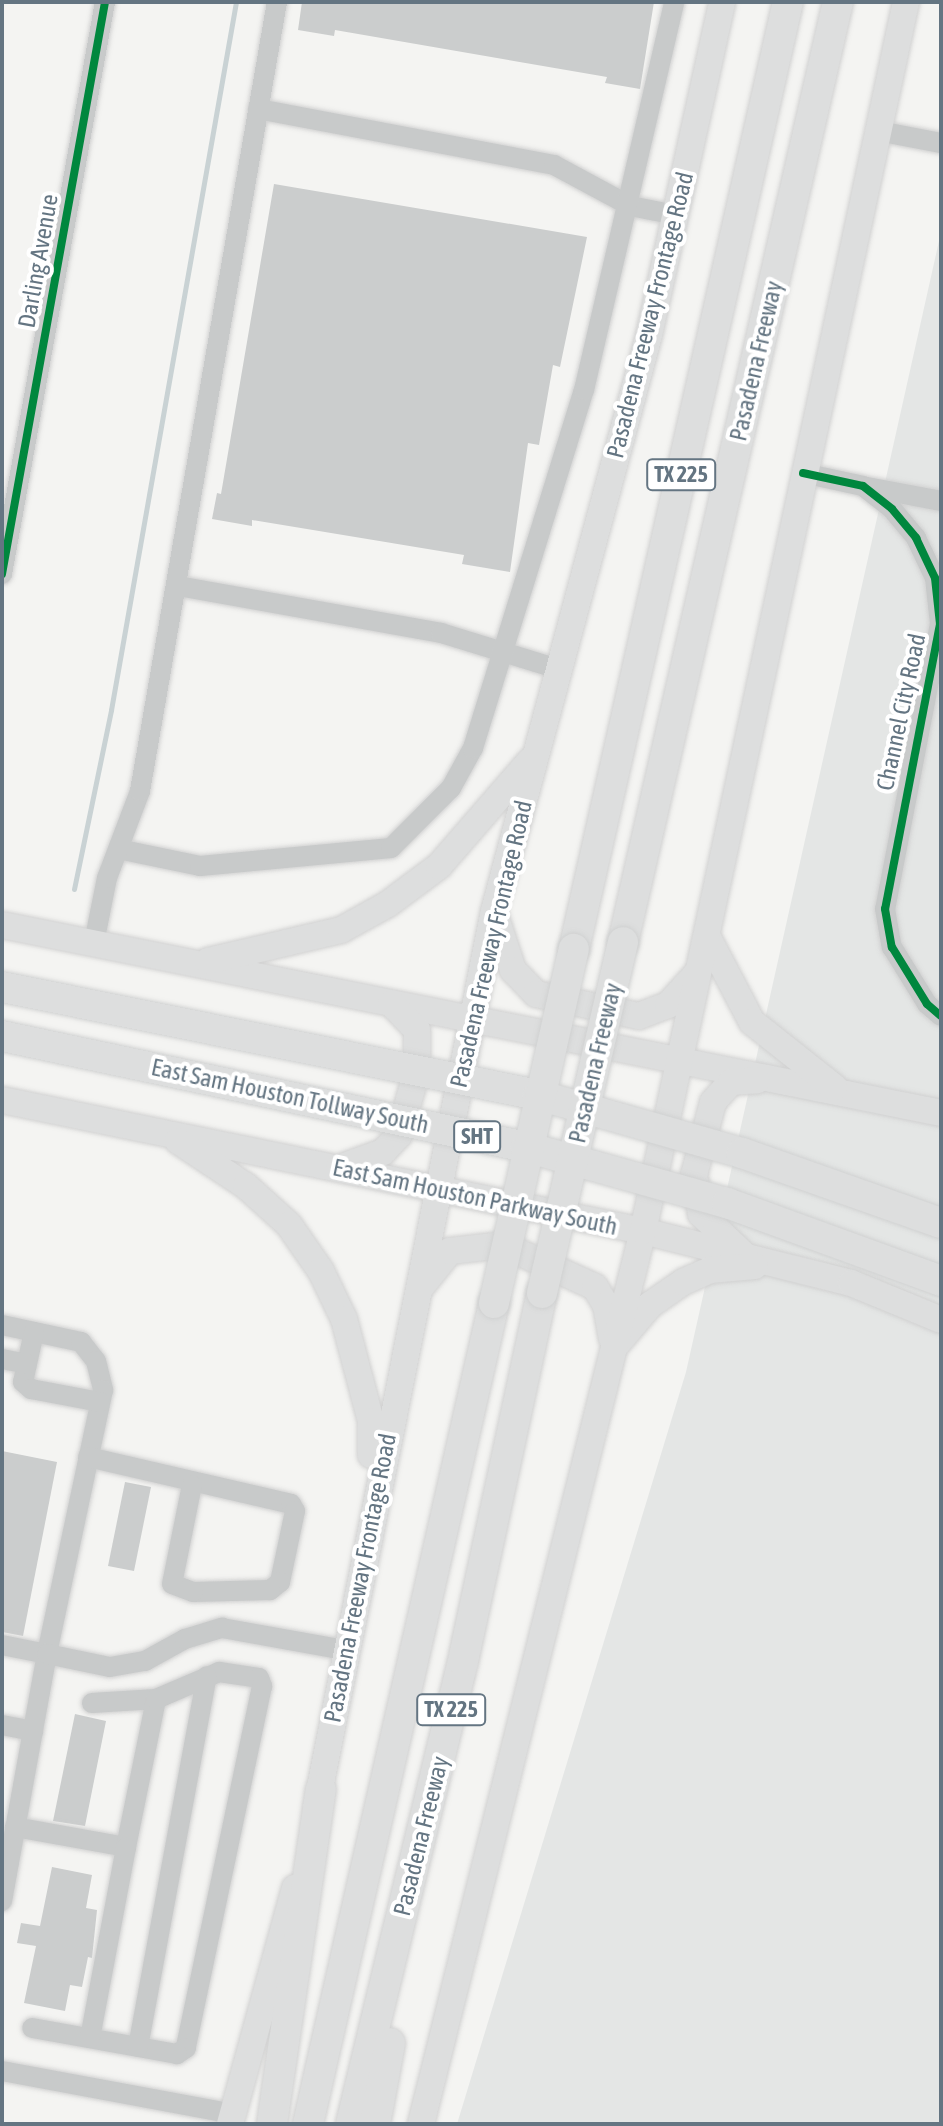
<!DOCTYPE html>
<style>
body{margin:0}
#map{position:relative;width:943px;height:2126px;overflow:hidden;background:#f4f4f2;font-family:"Asap Condensed",sans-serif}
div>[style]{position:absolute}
.built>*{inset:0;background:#e4e6e5}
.stream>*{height:5px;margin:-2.5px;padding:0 2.5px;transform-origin:2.5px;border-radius:2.5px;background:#c9d2d4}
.building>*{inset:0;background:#cbcdcd}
.roads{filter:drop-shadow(0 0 2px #d1d1d1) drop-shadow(0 0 2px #d1d1d1)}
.minor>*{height:20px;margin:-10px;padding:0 10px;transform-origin:10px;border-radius:10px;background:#c8caca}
.major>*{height:26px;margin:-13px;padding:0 13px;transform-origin:13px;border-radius:13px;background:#dddede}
.highway>*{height:30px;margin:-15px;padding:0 15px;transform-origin:15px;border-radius:15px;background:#dddede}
.bridges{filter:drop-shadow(0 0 2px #d0d1d1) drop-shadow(0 0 2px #d0d1d1)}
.highway-bridge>*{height:30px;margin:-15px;padding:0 15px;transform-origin:15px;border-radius:15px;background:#dddede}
.cycleway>*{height:8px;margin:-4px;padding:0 4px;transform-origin:4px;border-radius:4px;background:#00873e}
span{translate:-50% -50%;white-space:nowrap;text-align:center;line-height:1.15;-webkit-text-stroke:8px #fff;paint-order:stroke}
.shield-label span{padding:2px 6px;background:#fff;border:2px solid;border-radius:6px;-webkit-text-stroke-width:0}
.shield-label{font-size:22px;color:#647582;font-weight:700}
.street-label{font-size:24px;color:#647582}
.frame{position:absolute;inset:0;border:4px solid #647582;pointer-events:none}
</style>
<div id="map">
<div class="built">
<div style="clip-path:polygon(941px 232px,941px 2124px,457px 2124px,686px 1372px)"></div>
</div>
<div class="stream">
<div style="left:74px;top:889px;width:183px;rotate:-78.3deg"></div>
<div style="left:111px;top:710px;width:719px;rotate:-79.99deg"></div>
</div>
<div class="building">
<div style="clip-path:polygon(302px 2px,654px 2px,640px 89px,605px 83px,607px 77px,335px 30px,334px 36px,298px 30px)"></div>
<div style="clip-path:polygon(274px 184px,587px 237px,560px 367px,553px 365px,539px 445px,528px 443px,510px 572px,462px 564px,464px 555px,252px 520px,252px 526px,212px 519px,217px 493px,221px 494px)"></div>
<div style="clip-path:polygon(2px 1451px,57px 1462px,23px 1636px,2px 1632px)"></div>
<div style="clip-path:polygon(125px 1482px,151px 1487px,134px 1571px,108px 1566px)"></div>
<div style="clip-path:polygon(75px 1714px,106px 1721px,85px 1826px,53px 1821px)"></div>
<div style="clip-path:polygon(52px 1867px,92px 1875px,86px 1908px,97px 1910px,92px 1958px,88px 1957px,82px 1987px,70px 1985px,65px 2011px,24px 2003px,36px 1946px,17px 1943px,21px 1923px,40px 1926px)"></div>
</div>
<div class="roads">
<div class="minor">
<div style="left:258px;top:109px;width:301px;rotate:10.7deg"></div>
<div style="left:554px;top:165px;width:86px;rotate:28.3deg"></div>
<div style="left:630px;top:206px;width:47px;rotate:11.1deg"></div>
<div style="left:878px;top:131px;width:64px;rotate:10.8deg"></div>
<div style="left:803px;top:473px;width:61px;rotate:12.2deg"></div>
<div style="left:863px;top:486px;width:37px;rotate:38deg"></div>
<div style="left:892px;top:509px;width:38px;rotate:50deg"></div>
<div style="left:916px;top:538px;width:44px;rotate:64.6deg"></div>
<div style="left:935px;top:578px;width:46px;rotate:83.8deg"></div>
<div style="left:940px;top:624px;width:290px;rotate:100.9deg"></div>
<div style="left:885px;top:909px;width:39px;rotate:80deg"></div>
<div style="left:892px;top:947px;width:67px;rotate:58.4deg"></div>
<div style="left:927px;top:1004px;width:18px;rotate:41deg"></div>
<div style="left:867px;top:487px;width:75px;rotate:10.7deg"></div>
<div style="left:2px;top:574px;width:581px;rotate:-79.79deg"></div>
<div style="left:178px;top:586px;width:267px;rotate:10.1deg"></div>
<div style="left:441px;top:633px;width:122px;rotate:17.1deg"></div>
<div style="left:118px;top:849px;width:84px;rotate:11.7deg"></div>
<div style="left:200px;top:866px;width:192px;rotate:-5.4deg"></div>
<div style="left:391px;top:848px;width:85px;rotate:-45deg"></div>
<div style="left:451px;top:788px;width:46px;rotate:-61.2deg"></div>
<div style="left:473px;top:748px;width:375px;rotate:-72.8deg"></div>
<div style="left:584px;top:390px;width:398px;rotate:-76.9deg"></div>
<div style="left:94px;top:943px;width:66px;rotate:-78.7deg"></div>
<div style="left:107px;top:878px;width:93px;rotate:-69.2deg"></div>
<div style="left:140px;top:791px;width:801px;rotate:-80.15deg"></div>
<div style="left:2px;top:1325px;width:81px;rotate:12.1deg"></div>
<div style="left:81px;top:1342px;width:24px;rotate:52deg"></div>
<div style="left:96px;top:1361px;width:30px;rotate:76deg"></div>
<div style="left:103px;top:1390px;width:270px;rotate:102deg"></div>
<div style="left:47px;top:1654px;width:46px;rotate:-168.7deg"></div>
<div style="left:34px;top:1332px;width:51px;rotate:102.4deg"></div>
<div style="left:23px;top:1382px;width:11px;rotate:41deg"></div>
<div style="left:31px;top:1389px;width:70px;rotate:10.7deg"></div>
<div style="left:2px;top:1359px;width:25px;rotate:11deg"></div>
<div style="left:88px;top:1457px;width:208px;rotate:13deg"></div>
<div style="left:291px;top:1504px;width:8px;rotate:60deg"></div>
<div style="left:295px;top:1511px;width:73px;rotate:101.9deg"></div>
<div style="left:280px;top:1582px;width:13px;rotate:141deg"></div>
<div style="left:270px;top:1590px;width:77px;rotate:178.5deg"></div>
<div style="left:193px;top:1592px;width:22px;rotate:-159deg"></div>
<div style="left:172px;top:1584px;width:101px;rotate:-78.6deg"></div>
<div style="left:92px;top:1703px;width:64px;rotate:-3.6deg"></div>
<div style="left:2px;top:1725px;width:32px;rotate:11deg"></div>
<div style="left:15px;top:1827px;width:113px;rotate:10.2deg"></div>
<div style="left:126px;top:1847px;width:151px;rotate:-78.5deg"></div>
<div style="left:156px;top:1699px;width:69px;rotate:-23.2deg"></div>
<div style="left:219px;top:1672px;width:40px;rotate:8.5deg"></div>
<div style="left:259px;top:1678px;width:9px;rotate:69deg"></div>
<div style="left:262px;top:1686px;width:370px;rotate:101.9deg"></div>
<div style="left:186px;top:2048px;width:11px;rotate:146deg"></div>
<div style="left:177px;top:2054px;width:147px;rotate:-169.8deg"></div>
<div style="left:2px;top:1901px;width:251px;rotate:-79.7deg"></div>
<div style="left:47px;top:1654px;width:64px;rotate:11.7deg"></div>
<div style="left:110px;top:1667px;width:36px;rotate:-10deg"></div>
<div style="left:145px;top:1661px;width:46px;rotate:-28.8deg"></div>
<div style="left:185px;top:1639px;width:39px;rotate:-17deg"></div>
<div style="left:222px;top:1628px;width:124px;rotate:10.2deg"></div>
<div style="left:90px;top:2038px;width:194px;rotate:-79.3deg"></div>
<div style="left:138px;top:2047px;width:377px;rotate:-79.5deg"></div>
<div style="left:2px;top:2071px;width:235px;rotate:10.5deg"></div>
</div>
<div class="major">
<div style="left:496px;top:918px;width:55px;rotate:71.9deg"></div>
<div style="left:513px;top:970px;width:33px;rotate:46deg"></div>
<div style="left:536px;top:994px;width:105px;rotate:12.1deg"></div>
<div style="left:639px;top:1016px;width:31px;rotate:-21deg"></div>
<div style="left:668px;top:1005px;width:43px;rotate:-47.8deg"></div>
<div style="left:2px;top:925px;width:958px;rotate:11.32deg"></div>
<div style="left:707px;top:936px;width:97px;rotate:62.4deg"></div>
<div style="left:752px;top:1022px;width:105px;rotate:38.4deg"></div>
<div style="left:208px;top:961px;width:137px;rotate:-13.1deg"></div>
<div style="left:341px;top:930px;width:54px;rotate:-29deg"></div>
<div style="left:388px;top:904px;width:64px;rotate:-36.7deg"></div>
<div style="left:439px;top:866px;width:139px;rotate:-49.1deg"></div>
<div style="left:2px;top:1100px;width:654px;rotate:11.55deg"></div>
<div style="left:643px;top:1231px;width:214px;rotate:14deg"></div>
<div style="left:851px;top:1283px;width:97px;rotate:22.3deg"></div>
<div style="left:178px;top:1141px;width:82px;rotate:33.5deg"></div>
<div style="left:246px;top:1186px;width:58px;rotate:42.2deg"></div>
<div style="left:289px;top:1225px;width:56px;rotate:55.2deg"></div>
<div style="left:321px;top:1271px;width:53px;rotate:64.4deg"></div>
<div style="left:344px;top:1319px;width:106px;rotate:75.2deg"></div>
<div style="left:371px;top:1421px;width:34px;rotate:90deg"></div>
<div style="left:339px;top:1168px;width:47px;rotate:-20deg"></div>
<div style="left:383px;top:1152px;width:23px;rotate:-47deg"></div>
<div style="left:399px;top:1135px;width:66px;rotate:-74.3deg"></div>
<div style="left:417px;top:1071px;width:41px;rotate:-90deg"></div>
<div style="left:417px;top:1030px;width:37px;rotate:-134deg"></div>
<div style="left:745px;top:1256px;width:61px;rotate:-136.3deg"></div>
<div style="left:701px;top:1214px;width:40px;rotate:-100deg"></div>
<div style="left:694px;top:1175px;width:75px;rotate:-75.4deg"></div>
<div style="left:713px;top:1102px;width:27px;rotate:-48deg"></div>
<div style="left:731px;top:1082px;width:26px;rotate:-4deg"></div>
<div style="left:421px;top:1287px;width:46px;rotate:-51.1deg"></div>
<div style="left:450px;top:1251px;width:53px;rotate:-6.5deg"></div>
<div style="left:503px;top:1245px;width:101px;rotate:24.5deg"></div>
<div style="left:595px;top:1287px;width:21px;rotate:59deg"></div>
<div style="left:606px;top:1305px;width:34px;rotate:80deg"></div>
<div style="left:618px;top:1343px;width:50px;rotate:-49.9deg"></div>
<div style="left:650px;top:1305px;width:40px;rotate:-34.9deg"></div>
<div style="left:683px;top:1282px;width:30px;rotate:-24deg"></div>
<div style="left:710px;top:1270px;width:45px;rotate:-5.1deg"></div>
<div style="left:316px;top:1808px;width:914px;rotate:-78.78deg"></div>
<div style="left:494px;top:911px;width:596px;rotate:-74.94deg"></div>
<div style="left:649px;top:335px;width:341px;rotate:-77.6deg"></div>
<div style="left:230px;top:2124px;width:245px;rotate:-74.6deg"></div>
<div style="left:421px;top:2124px;width:920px;rotate:-76.04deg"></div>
<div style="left:643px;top:1231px;width:1257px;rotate:-77.92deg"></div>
</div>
<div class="highway">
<div style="left:623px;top:942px;width:964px;rotate:-77.12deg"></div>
<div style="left:574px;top:949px;width:971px;rotate:-77.27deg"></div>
<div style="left:272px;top:2124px;width:338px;rotate:-81.7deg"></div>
<div style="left:308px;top:2124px;width:842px;rotate:-77.23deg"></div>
<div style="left:351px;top:2124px;width:476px;rotate:-76.4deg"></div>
<div style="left:463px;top:1661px;width:376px;rotate:-77.9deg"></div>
<div style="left:375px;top:2124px;width:82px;rotate:-79.5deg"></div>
</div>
</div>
<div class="bridges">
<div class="highway-bridge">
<div style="left:2px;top:987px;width:547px;rotate:11.39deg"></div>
<div style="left:538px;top:1095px;width:212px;rotate:15.9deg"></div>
<div style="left:742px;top:1153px;width:211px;rotate:19.4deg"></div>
<div style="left:2px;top:1036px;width:536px;rotate:11.96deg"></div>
<div style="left:526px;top:1147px;width:209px;rotate:15.6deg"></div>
<div style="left:727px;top:1203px;width:228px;rotate:20deg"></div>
<div style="left:542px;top:1293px;width:360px;rotate:-77deg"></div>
<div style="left:494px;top:1303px;width:363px;rotate:-77.3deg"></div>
</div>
</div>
<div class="cycleway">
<div style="left:803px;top:473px;width:61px;rotate:12.2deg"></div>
<div style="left:863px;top:486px;width:37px;rotate:38deg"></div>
<div style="left:892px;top:509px;width:38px;rotate:50deg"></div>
<div style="left:916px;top:538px;width:44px;rotate:64.6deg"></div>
<div style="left:935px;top:578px;width:46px;rotate:83.8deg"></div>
<div style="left:940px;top:624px;width:290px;rotate:100.9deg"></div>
<div style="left:885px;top:909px;width:39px;rotate:80deg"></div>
<div style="left:892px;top:947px;width:67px;rotate:58.4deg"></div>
<div style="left:927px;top:1004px;width:18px;rotate:41deg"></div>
<div style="left:2px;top:574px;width:581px;rotate:-79.79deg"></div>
</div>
<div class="shield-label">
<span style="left:681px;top:475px">TX 225</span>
<span style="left:477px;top:1137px">SHT</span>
<span style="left:451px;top:1710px">TX 225</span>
</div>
<div class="street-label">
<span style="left:38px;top:261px;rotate:-80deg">Darling Avenue</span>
<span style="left:650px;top:315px;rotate:-76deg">Pasadena Freeway Frontage Road</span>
<span style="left:756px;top:361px;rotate:-77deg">Pasadena Freeway</span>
<span style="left:901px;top:712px;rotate:-78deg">Channel City Road</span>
<span style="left:491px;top:944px;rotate:-77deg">Pasadena Freeway Frontage Road</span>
<span style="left:595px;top:1063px;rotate:-77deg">Pasadena Freeway</span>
<span style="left:290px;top:1096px;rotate:12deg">East Sam Houston Tollway South</span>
<span style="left:475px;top:1197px;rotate:12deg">East Sam Houston Parkway South</span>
<span style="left:360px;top:1578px;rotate:-79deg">Pasadena Freeway Frontage Road</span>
<span style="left:421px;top:1836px;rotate:-76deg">Pasadena Freeway</span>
</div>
<div class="frame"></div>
</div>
